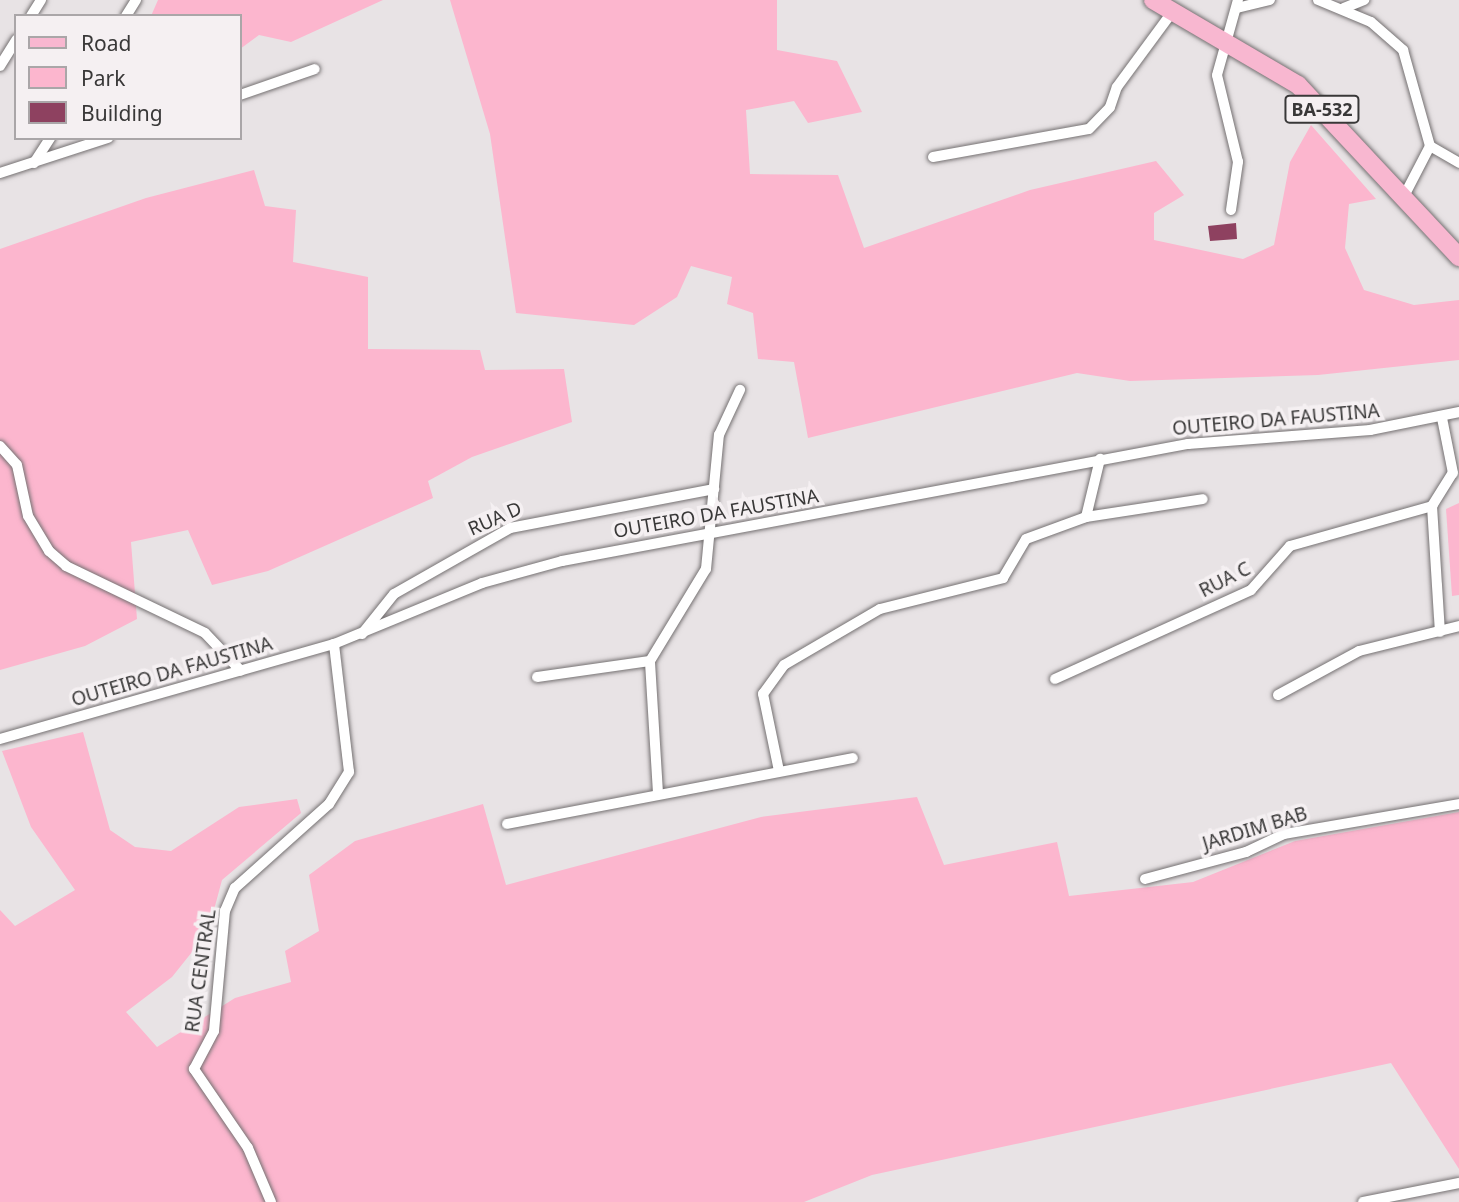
<!DOCTYPE html>
<style>
body{margin:0}
#map{position:relative;width:1459px;height:1202px;overflow:hidden;background:#e8e3e5;font-family:"Noto Sans",sans-serif}
div>[style]{position:absolute}
.green>*{inset:0;background:#fcb6ce}
.building>*{inset:0;background:#8e4160}
.roads{filter:drop-shadow(0 0 2px #757172) drop-shadow(0 0 2px #757172)}
.minor>*{height:10px;margin:-5px;padding:0 5px;transform-origin:5px;border-radius:5px;background:#fff}
.primary>*{height:18px;margin:-9px;padding:0 9px;transform-origin:9px;border-radius:9px;background:#f8b7d0}
span{translate:-50% -50%;white-space:nowrap;text-align:center;line-height:1.15;-webkit-text-stroke:7px #f5f0f2;paint-order:stroke}
.shield-label span{padding:2px 5px;background:#f5f0f2;border:2px solid;border-radius:5px;-webkit-text-stroke-width:0}
.shield-label{font-size:18px;color:#393838;font-weight:700}
.street-label{font-size:19px;color:#393838}
.legend{position:absolute;left:14px;top:14px;width:228px;height:126px;box-sizing:border-box;background:#f5f0f2;border:2px solid #aaa6a8;margin:0;padding:9px 12px;list-style:none;font-size:21px;color:#393838}
.legend li{display:flex;align-items:center;gap:14px;height:35px}
.legend b{width:35px;border:2px solid #aaa6a8}
</style>
<div id="map">
<div class="green">
<div style="clip-path:polygon(158px 0,383px 0,291px 42px,259px 35px,240px 49px,240px 16px,151px 16px)"></div>
<div style="clip-path:polygon(450px 0,777px 0,777px 50px,837px 61px,862px 112px,808px 123px,794px 101px,746px 110px,750px 174px,838px 175px,864px 248px,1030px 190px,1156px 161px,1184px 195px,1154px 213px,1154px 240px,1243px 259px,1274px 245px,1290px 162px,1311px 125px,1376px 199px,1349px 204px,1345px 248px,1364px 290px,1414px 305px,1459px 300px,1459px 360px,1318px 375px,1130px 381px,1077px 373px,808px 438px,794px 362px,758px 359px,753px 313px,727px 304px,732px 277px,691px 266px,677px 297px,634px 325px,516px 313px,490px 134px)"></div>
<div style="clip-path:polygon(254px 170px,265px 206px,296px 210px,293px 262px,368px 277px,368px 349px,480px 350px,485px 370px,564px 369px,572px 422px,472px 457px,428px 481px,433px 498px,268px 571px,212px 585px,188px 530px,131px 542px,137px 619px,85px 646px,0 670px,0 249px,146px 198px)"></div>
<div style="clip-path:polygon(1459px 503px,1459px 595px,1452px 596px,1446px 509px)"></div>
<div style="clip-path:polygon(83px 732px,110px 830px,135px 847px,171px 851px,239px 807px,297px 799px,301px 813px,222px 880px,208px 932px,172px 977px,126px 1012px,157px 1047px,235px 998px,291px 982px,285px 951px,319px 931px,309px 875px,355px 841px,483px 804px,506px 885px,761px 817px,917px 797px,944px 865px,1057px 842px,1069px 896px,1193px 882px,1295px 841px,1459px 812px,1459px 1169px,1391px 1063px,872px 1175px,804px 1202px,0 1202px,0 910px,15px 926px,75px 890px,31px 827px,2px 751px)"></div>
</div>
<div class="building">
<div style="clip-path:polygon(1236px 223px,1237px 239px,1210px 241px,1208px 226px)"></div>
</div>
<div class="roads">
<div class="minor">
<div style="left:1318px;top:0;width:57px;rotate:22.5deg"></div>
<div style="left:1371px;top:22px;width:43px;rotate:41.2deg"></div>
<div style="left:1403px;top:50px;width:100px;rotate:74.3deg"></div>
<div style="left:1430px;top:146px;width:61px;rotate:117.4deg"></div>
<div style="left:1237px;top:8px;width:34px;rotate:-14deg"></div>
<div style="left:1344px;top:8px;width:22px;rotate:-22deg"></div>
<div style="left:31px;top:16px;width:19px;rotate:-58deg"></div>
<div style="left:126px;top:16px;width:19px;rotate:-58deg"></div>
<div style="left:0;top:66px;width:31px;rotate:-58deg"></div>
<div style="left:240px;top:95px;width:79px;rotate:-19.1deg"></div>
<div style="left:1430px;top:146px;width:34px;rotate:30deg"></div>
<div style="left:933px;top:157px;width:158px;rotate:-10.2deg"></div>
<div style="left:1089px;top:129px;width:30px;rotate:-46deg"></div>
<div style="left:1110px;top:107px;width:21px;rotate:-71deg"></div>
<div style="left:1117px;top:87px;width:94px;rotate:-53.6deg"></div>
<div style="left:34px;top:163px;width:30px;rotate:-57deg"></div>
<div style="left:0;top:173px;width:114px;rotate:-18deg"></div>
<div style="left:1231px;top:210px;width:49px;rotate:-81.7deg"></div>
<div style="left:1238px;top:162px;width:89px;rotate:-103.6deg"></div>
<div style="left:1217px;top:75px;width:78px;rotate:-74.4deg"></div>
<div style="left:0;top:446px;width:25px;rotate:48deg"></div>
<div style="left:17px;top:465px;width:52px;rotate:77.8deg"></div>
<div style="left:28px;top:516px;width:41px;rotate:59deg"></div>
<div style="left:49px;top:551px;width:23px;rotate:41deg"></div>
<div style="left:66px;top:566px;width:154px;rotate:25.7deg"></div>
<div style="left:205px;top:633px;width:52px;rotate:46.5deg"></div>
<div style="left:1432px;top:506px;width:126px;rotate:86.4deg"></div>
<div style="left:1086px;top:517px;width:118px;rotate:-8.7deg"></div>
<div style="left:362px;top:634px;width:51px;rotate:-51.3deg"></div>
<div style="left:394px;top:594px;width:133px;rotate:-29.6deg"></div>
<div style="left:510px;top:528px;width:208px;rotate:-10.8deg"></div>
<div style="left:537px;top:677px;width:114px;rotate:-8.1deg"></div>
<div style="left:1055px;top:679px;width:215px;rotate:-24.4deg"></div>
<div style="left:1251px;top:590px;width:59px;rotate:-48.4deg"></div>
<div style="left:1290px;top:546px;width:148px;rotate:-15.7deg"></div>
<div style="left:1432px;top:506px;width:39px;rotate:-58deg"></div>
<div style="left:1453px;top:473px;width:56px;rotate:-101.3deg"></div>
<div style="left:1278px;top:695px;width:92px;rotate:-28.5deg"></div>
<div style="left:1359px;top:651px;width:103px;rotate:-14deg"></div>
<div style="left:0;top:739px;width:347px;rotate:-15.9deg"></div>
<div style="left:334px;top:644px;width:160px;rotate:-22.4deg"></div>
<div style="left:482px;top:583px;width:83px;rotate:-15.4deg"></div>
<div style="left:562px;top:561px;width:637px;rotate:-10.59deg"></div>
<div style="left:1188px;top:444px;width:183px;rotate:-4.4deg"></div>
<div style="left:1370px;top:430px;width:91px;rotate:-11.4deg"></div>
<div style="left:779px;top:771px;width:79px;rotate:-101.7deg"></div>
<div style="left:763px;top:694px;width:36px;rotate:-54deg"></div>
<div style="left:784px;top:665px;width:111px;rotate:-30.3deg"></div>
<div style="left:880px;top:609px;width:127px;rotate:-14.1deg"></div>
<div style="left:1003px;top:578px;width:45px;rotate:-59.5deg"></div>
<div style="left:1026px;top:539px;width:64px;rotate:-20.1deg"></div>
<div style="left:1086px;top:517px;width:60px;rotate:-76.4deg"></div>
<div style="left:658px;top:793px;width:132px;rotate:-93.5deg"></div>
<div style="left:650px;top:661px;width:108px;rotate:-58.7deg"></div>
<div style="left:706px;top:569px;width:135px;rotate:-84.5deg"></div>
<div style="left:719px;top:435px;width:50px;rotate:-65deg"></div>
<div style="left:507px;top:824px;width:352px;rotate:-10.8deg"></div>
<div style="left:1145px;top:879px;width:105px;rotate:-15deg"></div>
<div style="left:1246px;top:852px;width:42px;rotate:-25.3deg"></div>
<div style="left:1284px;top:834px;width:178px;rotate:-9.7deg"></div>
<div style="left:271px;top:1202px;width:59px;rotate:-113.1deg"></div>
<div style="left:248px;top:1148px;width:96px;rotate:-124.4deg"></div>
<div style="left:194px;top:1069px;width:43px;rotate:-62.2deg"></div>
<div style="left:214px;top:1031px;width:121px;rotate:-84.8deg"></div>
<div style="left:225px;top:911px;width:25px;rotate:-67deg"></div>
<div style="left:235px;top:888px;width:126px;rotate:-41.8deg"></div>
<div style="left:329px;top:804px;width:38px;rotate:-58deg"></div>
<div style="left:349px;top:772px;width:129px;rotate:-96.7deg"></div>
<div style="left:1363px;top:1202px;width:98px;rotate:-11.2deg"></div>
</div>
<div class="primary">
<div style="left:1153px;top:0;width:168px;rotate:30.4deg"></div>
<div style="left:1298px;top:85px;width:236px;rotate:46.9deg"></div>
</div>
</div>
<div class="shield-label">
<span style="left:1322px;top:109px">BA-532</span>
</div>
<div class="street-label">
<span style="left:1276px;top:420px;rotate:-5deg">OUTEIRO DA FAUSTINA</span>
<span style="left:716px;top:514px;rotate:-10deg">OUTEIRO DA FAUSTINA</span>
<span style="left:495px;top:519px;rotate:-24deg">RUA D</span>
<span style="left:1225px;top:580px;rotate:-27deg">RUA C</span>
<span style="left:172px;top:672px;rotate:-16deg">OUTEIRO DA FAUSTINA</span>
<span style="left:1255px;top:829px;rotate:-17deg">JARDIM BAB</span>
<span style="left:201px;top:971px;rotate:-82deg">RUA CENTRAL</span>
</div>
<ul class="legend">
<li><b style="height:9px;background:#f8b7d0"></b>Road</li>
<li><b style="height:19px;background:#fcb6ce"></b>Park</li>
<li><b style="height:19px;background:#8e4160"></b>Building</li>
</ul>
</div>
